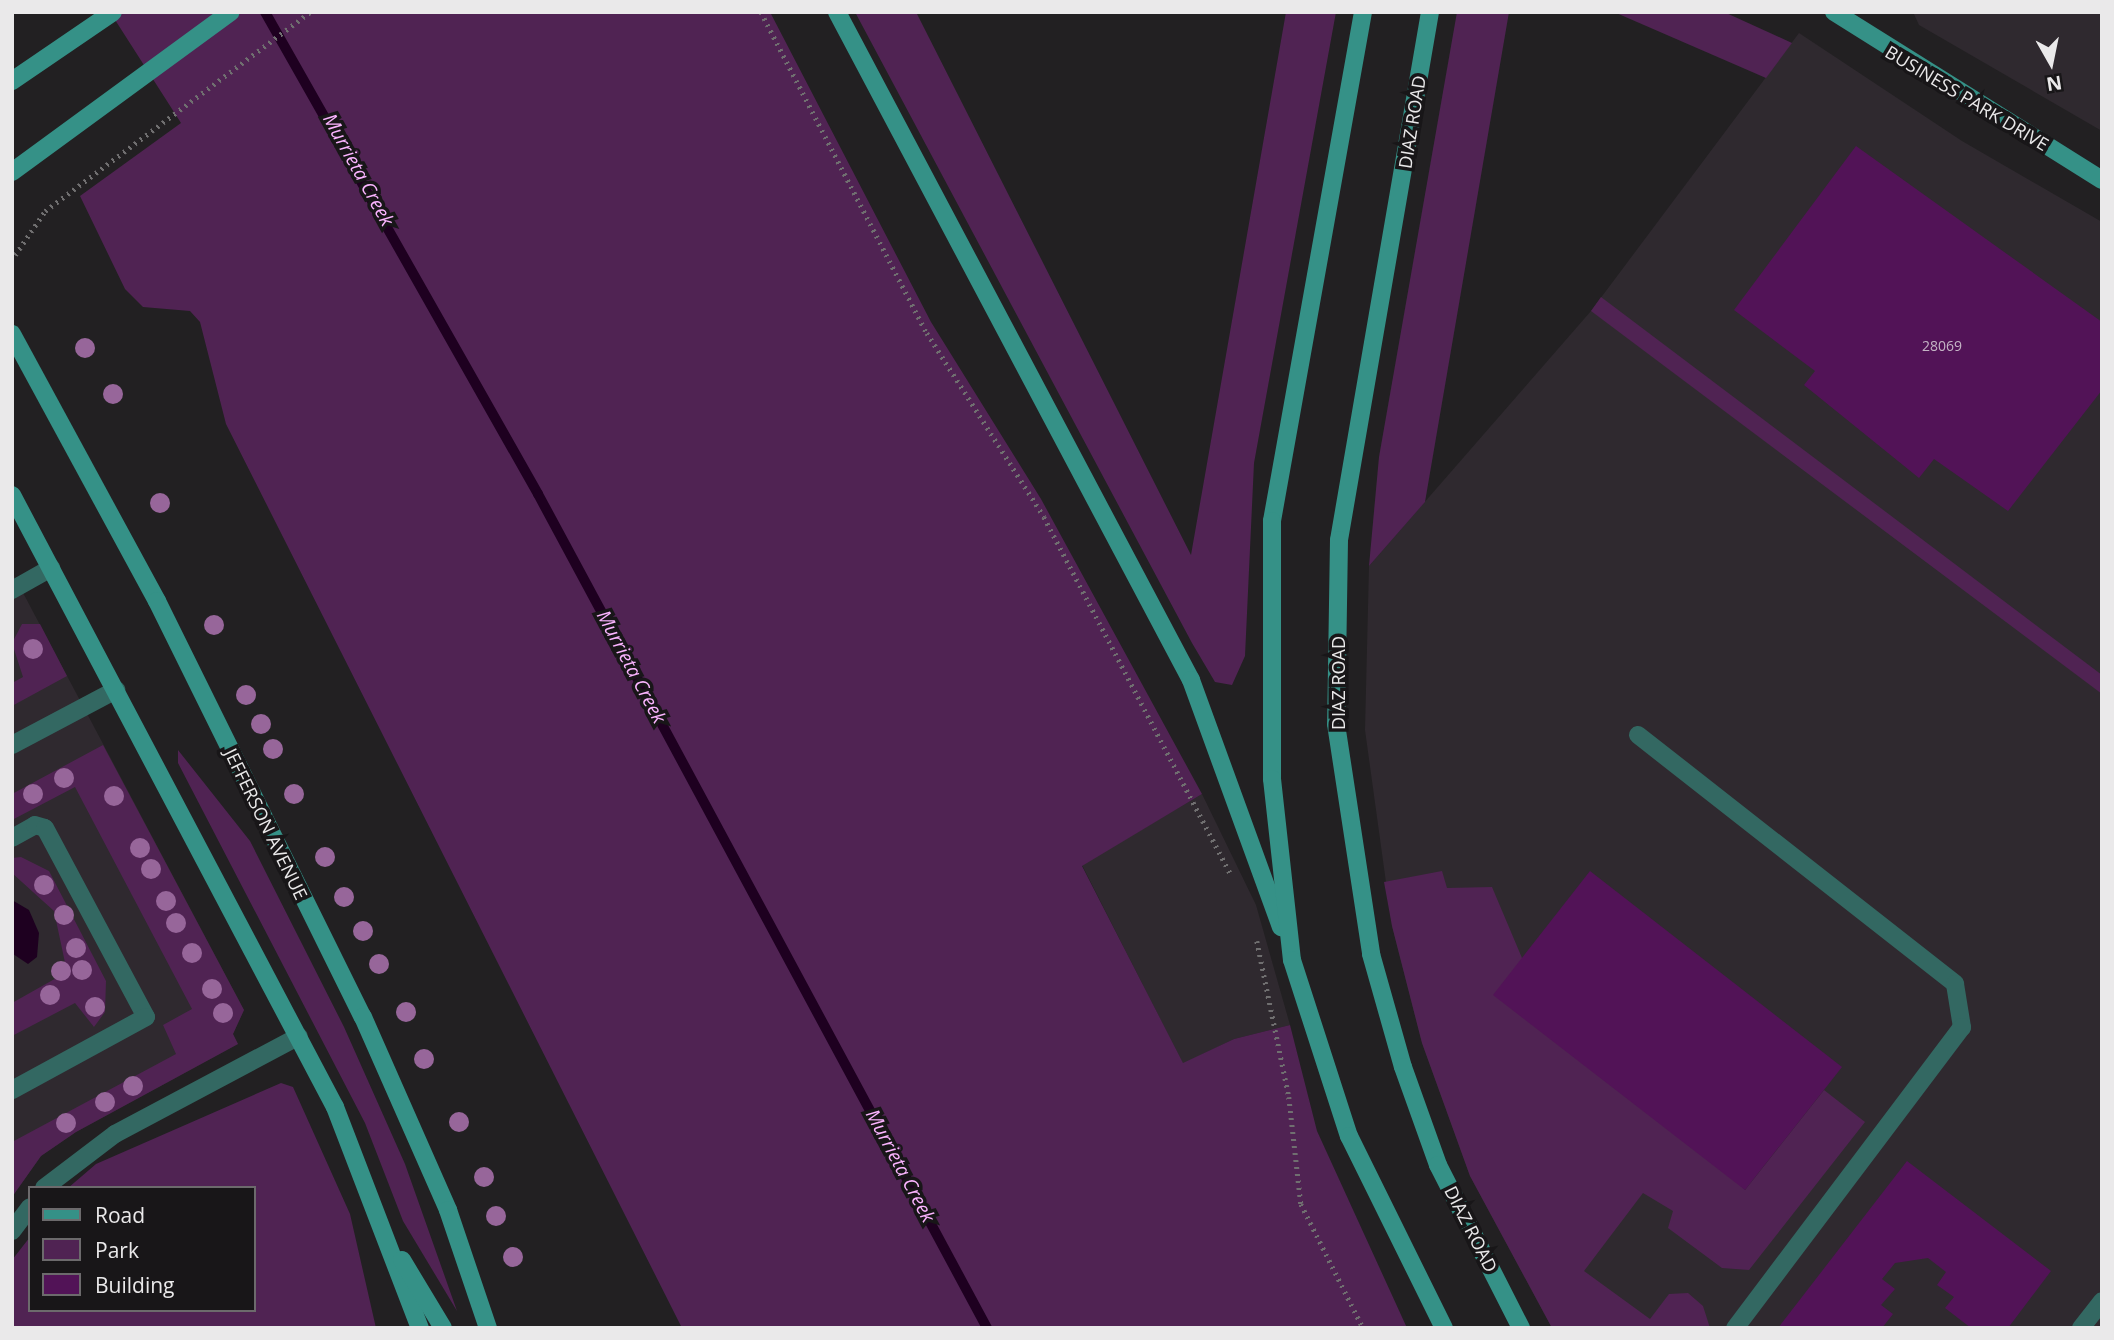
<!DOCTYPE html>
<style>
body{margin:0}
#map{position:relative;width:2114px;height:1340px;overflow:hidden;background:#222022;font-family:"Open Sans",sans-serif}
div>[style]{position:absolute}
.built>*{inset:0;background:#2f292f}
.green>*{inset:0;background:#502353}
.water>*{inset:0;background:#1e0020}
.stream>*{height:10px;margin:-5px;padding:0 5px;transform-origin:5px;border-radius:5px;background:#1e0020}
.building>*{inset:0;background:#521357}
.path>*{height:4.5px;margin-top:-2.25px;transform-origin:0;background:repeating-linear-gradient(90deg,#706f70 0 2px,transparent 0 7px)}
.lane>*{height:18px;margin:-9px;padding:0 9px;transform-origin:9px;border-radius:9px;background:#336862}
.secondary>*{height:18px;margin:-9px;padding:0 9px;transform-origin:9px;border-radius:9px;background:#359187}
.trees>*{width:20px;height:20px;margin:-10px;border-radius:50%;background:#97669a}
span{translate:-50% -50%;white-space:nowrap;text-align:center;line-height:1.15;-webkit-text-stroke:7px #181618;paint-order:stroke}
.number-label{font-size:14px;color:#c4b4c5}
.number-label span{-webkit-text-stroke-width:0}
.street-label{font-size:18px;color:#eae9ea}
.water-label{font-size:19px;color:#fbb4ff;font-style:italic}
.frame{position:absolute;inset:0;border:14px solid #eae9ea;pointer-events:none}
.legend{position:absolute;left:28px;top:1186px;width:228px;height:126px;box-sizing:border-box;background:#181618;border:2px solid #6c6a6c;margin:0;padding:9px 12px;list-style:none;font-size:21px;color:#eae9ea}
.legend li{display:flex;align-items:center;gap:14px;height:35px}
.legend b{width:35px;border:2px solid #6c6a6c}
.north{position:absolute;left:2016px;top:28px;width:70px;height:70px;-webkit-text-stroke:5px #181618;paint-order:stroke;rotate:171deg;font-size:19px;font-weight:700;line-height:28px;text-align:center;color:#eae9ea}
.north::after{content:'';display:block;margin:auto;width:24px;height:32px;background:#eae9ea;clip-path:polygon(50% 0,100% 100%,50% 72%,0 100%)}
</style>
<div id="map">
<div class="built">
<div style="clip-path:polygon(1913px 12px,2102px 12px,2102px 131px,1919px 25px)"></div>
<div style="clip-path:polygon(1799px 33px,1962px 141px,2102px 222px,2102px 1328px,1552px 1328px,1470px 1176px,1422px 1043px,1392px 926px,1365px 730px,1369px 566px,1591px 311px)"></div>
<div style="clip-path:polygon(12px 572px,244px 1010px,233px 1034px,238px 1044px,76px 1132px,41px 1156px,12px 1197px)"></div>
<div style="clip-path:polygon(1202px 794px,1256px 905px,1290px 1025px,1234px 1039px,1183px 1064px,1082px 865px)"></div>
</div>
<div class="green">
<div style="clip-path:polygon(110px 12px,770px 12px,931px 322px,1041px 499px,1202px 794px,1082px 866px,1183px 1063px,1234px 1039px,1290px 1025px,1317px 1131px,1407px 1328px,682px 1328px,226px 424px,200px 322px,190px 311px,143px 307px,125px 289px,80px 196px,181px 123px)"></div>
<div style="clip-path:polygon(855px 12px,916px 12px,1191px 555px,1286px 12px,1336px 12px,1254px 463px,1245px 656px,1232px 685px,1215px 682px,1192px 643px)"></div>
<div style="clip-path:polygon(1457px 12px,1509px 12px,1425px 502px,1369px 566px,1379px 457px)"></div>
<div style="clip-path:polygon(1614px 12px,1724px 12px,1792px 43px,1766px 78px)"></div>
<div style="clip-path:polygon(1601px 297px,2102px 675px,2102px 694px,1591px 311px)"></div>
<div style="clip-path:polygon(22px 624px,40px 624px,67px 676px,12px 706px,12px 683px,23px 677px,12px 643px)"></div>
<div style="clip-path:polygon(103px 745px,244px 1010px,233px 1034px,238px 1044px,76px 1132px,41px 1156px,12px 1197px,12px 1142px,176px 1054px,163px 1025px,192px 1009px,75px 787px,12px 820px,12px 794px)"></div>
<div style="clip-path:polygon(178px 750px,250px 841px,344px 1027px,405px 1164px,457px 1311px,403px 1221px,365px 1123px,178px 763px)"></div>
<div style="clip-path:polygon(21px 857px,49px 871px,106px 981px,105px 1012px,94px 1027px,75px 1003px,12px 1036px,12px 1003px,67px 972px,54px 911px,12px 873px,12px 858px)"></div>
<div style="clip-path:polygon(1442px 871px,1447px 888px,1492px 887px,1522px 958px,1745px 1190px,1824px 1090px,1865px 1122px,1749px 1270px,1722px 1268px,1668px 1228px,1673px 1211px,1643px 1193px,1584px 1271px,1650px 1319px,1669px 1294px,1688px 1293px,1703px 1306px,1710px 1328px,1552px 1328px,1470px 1176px,1422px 1043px,1392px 926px,1384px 882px)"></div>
<div style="clip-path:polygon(281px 1083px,293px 1087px,350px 1214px,376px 1328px,12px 1328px,12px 1260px,30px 1237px,30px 1310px,254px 1310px,254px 1188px,68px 1188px,96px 1164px)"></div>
</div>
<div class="water">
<div style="clip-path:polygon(12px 900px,29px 910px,39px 933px,37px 957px,28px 964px,13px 954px)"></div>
</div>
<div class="stream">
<div style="left:265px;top:12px;width:554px;rotate:60.47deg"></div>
<div style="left:538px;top:494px;width:947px;rotate:61.7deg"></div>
</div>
<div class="building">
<div style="clip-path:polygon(1856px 146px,2102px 322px,2102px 390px,2008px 511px,1934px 459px,1919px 478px,1804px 385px,1815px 371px,1734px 310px)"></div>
<div style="clip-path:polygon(1590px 871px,1842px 1067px,1745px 1190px,1493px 995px)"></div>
<div style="clip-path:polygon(1907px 1161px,2051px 1271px,2008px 1328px,1971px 1328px,1945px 1308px,1954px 1297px,1937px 1285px,1946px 1272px,1928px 1258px,1895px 1263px,1882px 1279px,1895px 1289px,1881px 1305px,1893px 1314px,1882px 1328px,1778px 1328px)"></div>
</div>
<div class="path">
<div style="left:761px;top:12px;width:361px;rotate:62.7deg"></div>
<div style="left:927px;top:333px;width:218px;rotate:57.5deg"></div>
<div style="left:1044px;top:517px;width:403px;rotate:62.4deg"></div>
<div style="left:15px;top:255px;width:53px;rotate:-55.7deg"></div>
<div style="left:45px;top:211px;width:331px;rotate:-36.9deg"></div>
<div style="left:1257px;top:941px;width:159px;rotate:78.4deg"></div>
<div style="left:1289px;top:1097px;width:108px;rotate:83.6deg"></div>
<div style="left:1301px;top:1204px;width:139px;rotate:63.4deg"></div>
</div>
<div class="lane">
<div style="left:12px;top:590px;width:45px;rotate:-29.4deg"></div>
<div style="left:1638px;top:735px;width:403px;rotate:38.1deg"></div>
<div style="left:1955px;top:984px;width:44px;rotate:80.8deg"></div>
<div style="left:1962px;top:1027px;width:377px;rotate:127deg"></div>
<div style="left:12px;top:745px;width:118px;rotate:-27.9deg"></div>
<div style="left:12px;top:838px;width:26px;rotate:-29deg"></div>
<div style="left:35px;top:825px;width:10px;rotate:17deg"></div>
<div style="left:45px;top:828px;width:214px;rotate:61.9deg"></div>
<div style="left:146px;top:1017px;width:153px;rotate:151.4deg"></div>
<div style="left:44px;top:1188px;width:89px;rotate:-37.3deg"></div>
<div style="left:115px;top:1134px;width:208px;rotate:-28deg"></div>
<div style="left:12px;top:1231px;width:30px;rotate:-53deg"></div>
<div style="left:2081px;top:1328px;width:34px;rotate:-52deg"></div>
</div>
<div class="secondary">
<div style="left:837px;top:12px;width:756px;rotate:62.08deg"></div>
<div style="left:1191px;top:680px;width:263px;rotate:70deg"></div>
<div style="left:1363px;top:12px;width:517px;rotate:100.14deg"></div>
<div style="left:1272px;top:521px;width:258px;rotate:90deg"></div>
<div style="left:1272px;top:779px;width:182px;rotate:83.7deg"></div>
<div style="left:1292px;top:960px;width:185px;rotate:72.1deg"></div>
<div style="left:1349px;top:1136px;width:214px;rotate:63.7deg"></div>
<div style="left:1430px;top:12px;width:536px;rotate:99.78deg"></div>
<div style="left:1339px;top:540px;width:184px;rotate:90.9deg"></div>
<div style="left:1336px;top:724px;width:233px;rotate:81.3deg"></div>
<div style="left:1371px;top:954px;width:117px;rotate:74.2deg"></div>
<div style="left:1403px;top:1067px;width:104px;rotate:70.3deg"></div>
<div style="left:1438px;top:1165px;width:183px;rotate:63deg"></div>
<div style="left:1834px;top:12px;width:316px;rotate:32.1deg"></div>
<div style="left:12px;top:81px;width:122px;rotate:-34.3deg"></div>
<div style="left:12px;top:172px;width:271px;rotate:-36.2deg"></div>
<div style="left:12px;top:334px;width:304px;rotate:61.5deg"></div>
<div style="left:157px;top:601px;width:464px;rotate:63.7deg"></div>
<div style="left:363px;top:1017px;width:211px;rotate:66.2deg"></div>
<div style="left:448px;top:1210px;width:125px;rotate:71.3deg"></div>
<div style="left:12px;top:495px;width:692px;rotate:62.18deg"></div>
<div style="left:335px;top:1107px;width:237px;rotate:69deg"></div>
<div style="left:402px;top:1260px;width:79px;rotate:58.9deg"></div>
</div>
<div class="trees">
<div style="left:85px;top:348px"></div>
<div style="left:113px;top:394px"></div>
<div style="left:160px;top:503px"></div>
<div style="left:214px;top:625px"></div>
<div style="left:33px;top:649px"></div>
<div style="left:246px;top:695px"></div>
<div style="left:261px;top:724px"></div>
<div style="left:273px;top:749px"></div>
<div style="left:64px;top:778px"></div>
<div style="left:33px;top:794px"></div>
<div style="left:294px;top:794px"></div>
<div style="left:114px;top:796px"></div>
<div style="left:140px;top:848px"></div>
<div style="left:325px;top:857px"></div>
<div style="left:151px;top:869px"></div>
<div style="left:44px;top:885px"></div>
<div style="left:344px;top:897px"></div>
<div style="left:166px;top:901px"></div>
<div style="left:64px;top:915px"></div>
<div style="left:176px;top:923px"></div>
<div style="left:363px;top:931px"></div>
<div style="left:76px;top:948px"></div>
<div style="left:192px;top:953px"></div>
<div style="left:379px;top:964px"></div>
<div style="left:82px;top:970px"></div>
<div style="left:61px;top:971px"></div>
<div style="left:212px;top:989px"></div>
<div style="left:50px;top:995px"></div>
<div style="left:95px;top:1007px"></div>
<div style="left:406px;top:1012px"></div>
<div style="left:223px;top:1013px"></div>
<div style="left:424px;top:1059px"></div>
<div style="left:133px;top:1086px"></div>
<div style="left:105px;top:1102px"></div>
<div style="left:459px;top:1122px"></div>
<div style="left:66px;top:1123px"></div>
<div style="left:484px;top:1177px"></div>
<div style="left:496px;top:1216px"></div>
<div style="left:513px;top:1257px"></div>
</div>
<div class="number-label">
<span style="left:1942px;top:346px">28069</span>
</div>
<div class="street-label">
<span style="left:1967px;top:98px;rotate:31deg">BUSINESS PARK DRIVE</span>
<span style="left:1412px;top:122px;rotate:-81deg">DIAZ ROAD</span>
<span style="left:1338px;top:683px;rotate:-90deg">DIAZ ROAD</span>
<span style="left:266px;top:824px;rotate:64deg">JEFFERSON AVENUE</span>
<span style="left:1471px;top:1229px;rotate:63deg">DIAZ ROAD</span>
</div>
<div class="water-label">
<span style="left:358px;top:170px;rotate:61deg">Murrieta Creek</span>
<span style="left:631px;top:667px;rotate:62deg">Murrieta Creek</span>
<span style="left:900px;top:1166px;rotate:62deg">Murrieta Creek</span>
</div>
<div class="frame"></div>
<ul class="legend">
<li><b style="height:9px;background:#359187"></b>Road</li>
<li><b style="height:19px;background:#502353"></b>Park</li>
<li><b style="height:19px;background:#521357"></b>Building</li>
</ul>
<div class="north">N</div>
</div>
